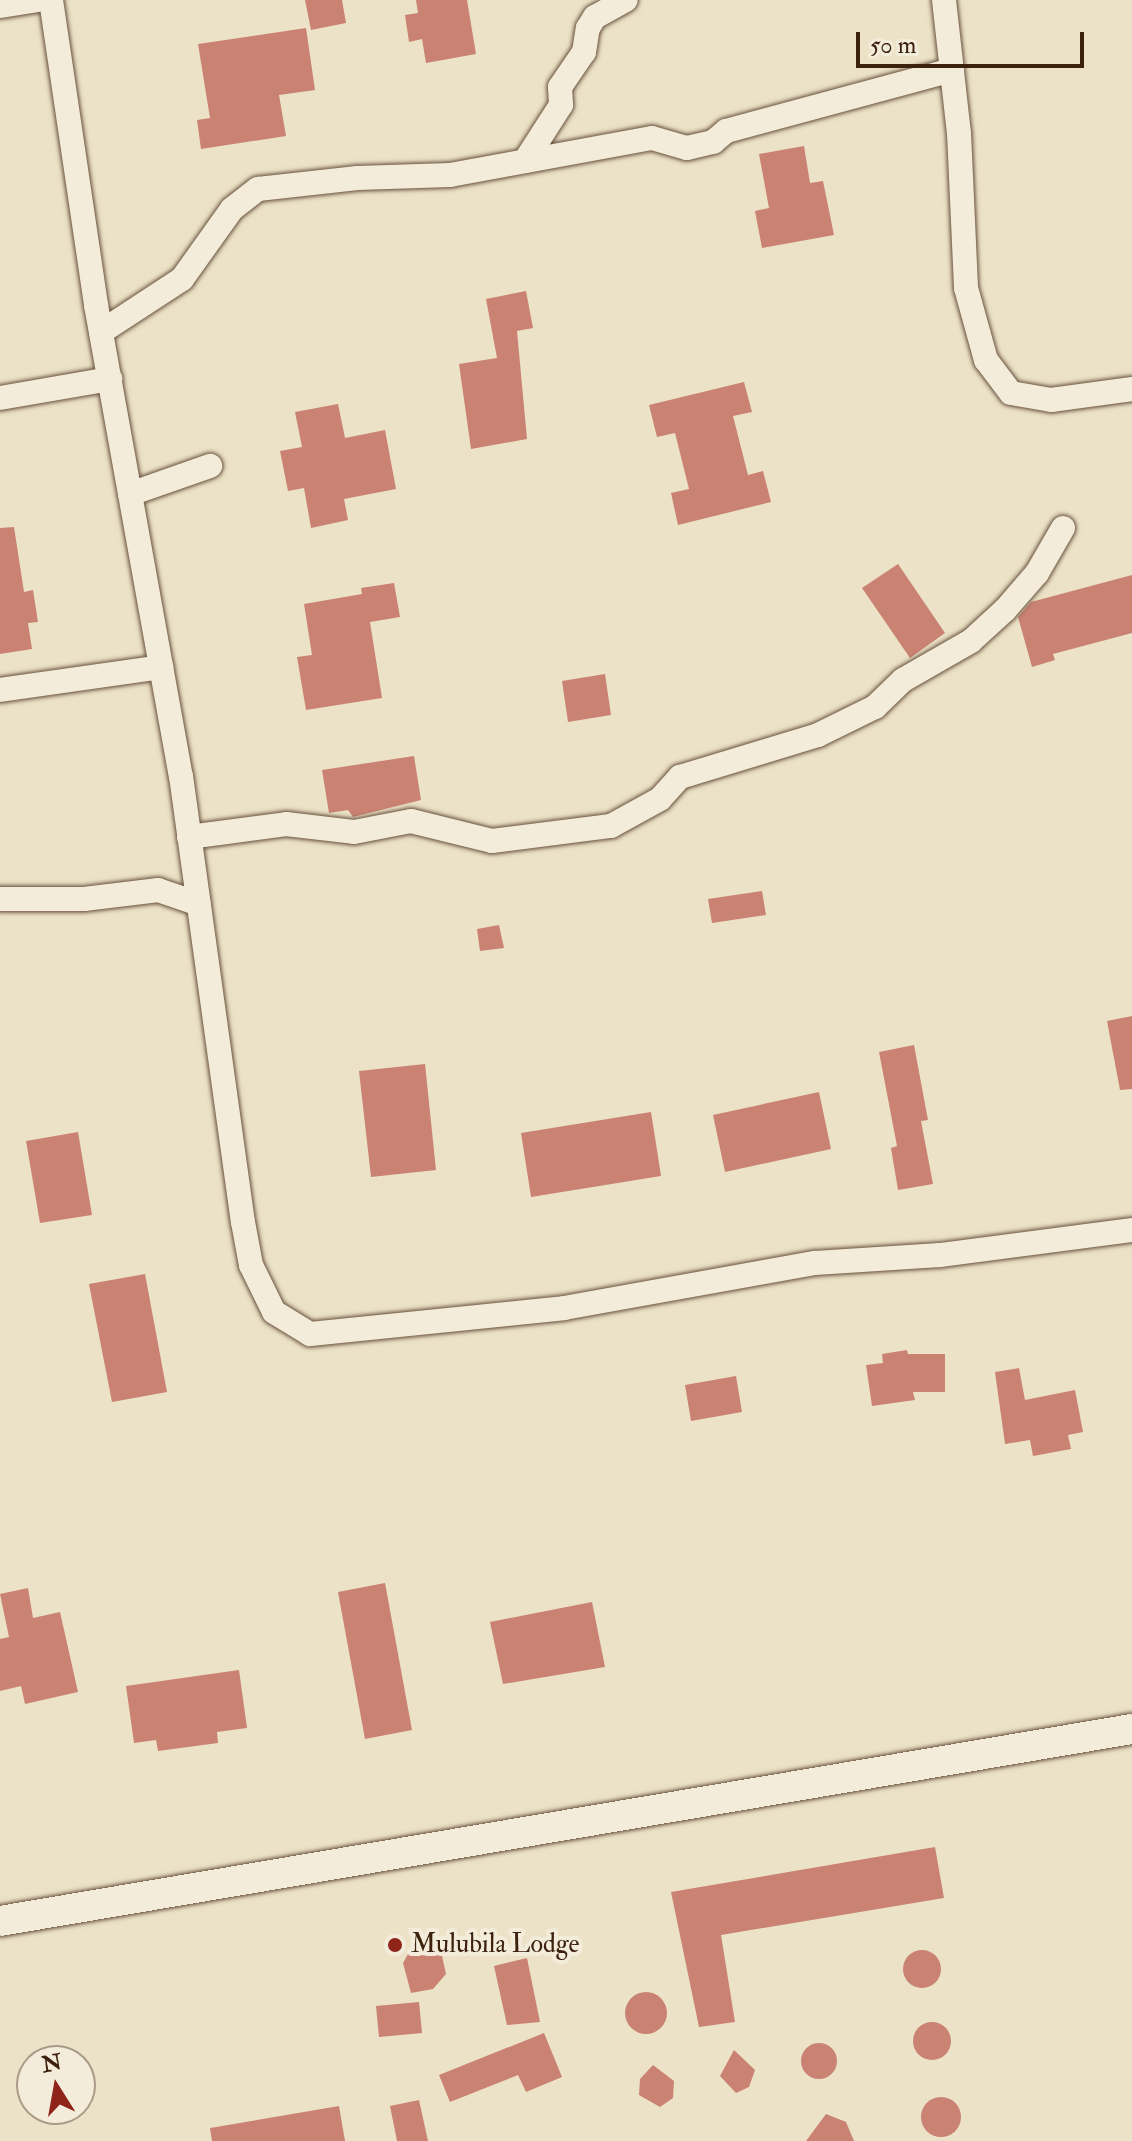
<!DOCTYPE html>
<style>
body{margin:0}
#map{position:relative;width:1132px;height:2141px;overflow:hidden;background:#ece2c7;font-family:"IM FELL Double Pica",serif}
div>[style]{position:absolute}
.building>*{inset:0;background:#ca8272}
.round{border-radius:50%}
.roads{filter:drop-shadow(0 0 2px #68513c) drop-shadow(0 0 2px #68513c)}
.minor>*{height:24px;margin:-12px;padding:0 12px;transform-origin:12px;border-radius:12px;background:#f3ecdb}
.tertiary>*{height:30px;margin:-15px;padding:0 15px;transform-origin:15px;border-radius:15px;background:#f3ecdb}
.dots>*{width:22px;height:22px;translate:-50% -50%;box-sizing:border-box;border:4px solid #f3ecdb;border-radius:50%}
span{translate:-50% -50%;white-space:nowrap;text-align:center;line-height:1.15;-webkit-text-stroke:8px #f3ecdb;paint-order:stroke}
.poi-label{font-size:26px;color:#3c210d}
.left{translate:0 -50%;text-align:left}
.north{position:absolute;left:16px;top:2045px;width:80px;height:80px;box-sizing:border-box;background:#f3ecdb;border:2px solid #aa9b89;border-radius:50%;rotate:349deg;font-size:22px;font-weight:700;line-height:32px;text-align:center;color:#3c210d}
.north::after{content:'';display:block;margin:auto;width:28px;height:36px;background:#8f2418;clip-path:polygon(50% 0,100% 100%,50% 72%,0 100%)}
.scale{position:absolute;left:856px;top:32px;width:228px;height:36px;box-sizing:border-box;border:4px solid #3c210d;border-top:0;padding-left:10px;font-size:24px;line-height:28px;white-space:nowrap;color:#3c210d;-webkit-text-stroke:6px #f3ecdb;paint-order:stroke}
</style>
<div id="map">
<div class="building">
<div style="clip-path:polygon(305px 0,342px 0,346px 23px,311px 30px)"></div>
<div style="clip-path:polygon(416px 0,467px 0,476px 54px,426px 63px,422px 39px,409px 42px,405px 15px,418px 13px)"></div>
<div style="clip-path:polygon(306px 28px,315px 90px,279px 95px,286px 136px,201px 149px,197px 120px,210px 118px,198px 44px)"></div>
<div style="clip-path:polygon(804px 146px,810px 183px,823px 181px,834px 235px,762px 248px,755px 211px,769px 208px,759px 154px)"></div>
<div style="clip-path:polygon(526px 291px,533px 328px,517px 331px,527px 439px,471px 449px,459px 364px,497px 358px,486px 299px)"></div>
<div style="clip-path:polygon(744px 382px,752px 412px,733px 416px,748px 475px,763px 471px,771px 502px,678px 525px,671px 493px,689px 489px,675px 433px,657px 437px,649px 405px)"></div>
<div style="clip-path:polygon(338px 404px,345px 438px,385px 430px,396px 489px,344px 499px,348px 520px,311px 528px,304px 488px,288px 491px,280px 451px,302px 447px,295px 412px)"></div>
<div style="clip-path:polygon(14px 527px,24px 592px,33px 590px,38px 622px,28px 623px,32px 649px,0 654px,0 528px)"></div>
<div style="clip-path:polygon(898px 564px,945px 633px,910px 658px,862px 588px)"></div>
<div style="clip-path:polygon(1132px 575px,1132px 633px,1053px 654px,1055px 660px,1032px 667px,1018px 617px,1031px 602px)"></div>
<div style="clip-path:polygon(394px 583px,400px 617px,370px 622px,382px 698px,306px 710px,297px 657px,312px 655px,304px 604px,362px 594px,361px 588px)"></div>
<div style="clip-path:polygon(605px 674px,611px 715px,568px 722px,562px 681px)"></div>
<div style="clip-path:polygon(414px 756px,421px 800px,353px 817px,348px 810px,329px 813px,322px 770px)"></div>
<div style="clip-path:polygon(762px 891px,766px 915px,712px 923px,708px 899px)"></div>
<div style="clip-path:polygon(499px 925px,504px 948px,480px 951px,477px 929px)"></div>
<div style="clip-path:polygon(1132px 1016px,1132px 1089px,1120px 1090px,1107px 1021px)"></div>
<div style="clip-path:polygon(914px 1045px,928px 1120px,921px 1121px,933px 1184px,898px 1190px,891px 1148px,897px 1146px,879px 1052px)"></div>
<div style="clip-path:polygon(425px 1064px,436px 1170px,371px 1177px,359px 1071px)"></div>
<div style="clip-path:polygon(819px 1092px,831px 1149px,725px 1172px,713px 1115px)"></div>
<div style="clip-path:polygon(651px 1112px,661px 1176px,531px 1197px,521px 1133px)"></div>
<div style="clip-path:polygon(78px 1132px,92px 1215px,40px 1223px,26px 1141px)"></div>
<div style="clip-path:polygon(145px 1274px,167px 1392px,112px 1402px,89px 1284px)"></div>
<div style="clip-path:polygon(907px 1350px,908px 1354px,945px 1354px,945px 1392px,913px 1392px,915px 1400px,872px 1406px,866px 1365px,883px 1363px,882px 1354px)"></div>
<div style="clip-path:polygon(1019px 1368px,1025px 1400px,1075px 1390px,1083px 1432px,1068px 1435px,1071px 1449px,1033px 1456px,1030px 1440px,1005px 1444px,995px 1372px)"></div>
<div style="clip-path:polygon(736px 1376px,742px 1412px,691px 1421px,685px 1385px)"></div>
<div style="clip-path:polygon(385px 1583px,412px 1730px,365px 1739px,338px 1592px)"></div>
<div style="clip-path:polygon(28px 1588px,33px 1618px,60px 1612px,78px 1692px,25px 1704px,21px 1686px,0 1691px,0 1639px,9px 1637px,0 1594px)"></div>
<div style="clip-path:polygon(592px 1602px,605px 1667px,503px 1684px,490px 1622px)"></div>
<div style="clip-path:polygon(239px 1670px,247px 1728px,217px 1732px,218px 1743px,158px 1751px,156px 1740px,134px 1743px,126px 1686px)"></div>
<div style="clip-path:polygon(935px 1847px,944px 1898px,721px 1935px,735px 2022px,699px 2027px,671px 1892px)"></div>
<div style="clip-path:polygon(425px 1946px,442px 1956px,446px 1974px,433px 1989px,411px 1993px,403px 1963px,408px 1954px)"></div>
<div class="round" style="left:903px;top:1950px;width:38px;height:38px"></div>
<div style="clip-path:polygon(527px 1958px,540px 2022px,507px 2025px,494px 1966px)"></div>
<div class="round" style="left:625px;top:1992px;width:42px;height:42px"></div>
<div style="clip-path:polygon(419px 2002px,422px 2033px,379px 2037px,376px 2006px)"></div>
<div class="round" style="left:913px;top:2022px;width:38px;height:38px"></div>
<div style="clip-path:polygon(544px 2033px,562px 2077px,526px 2092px,518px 2075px,450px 2102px,439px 2075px)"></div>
<div class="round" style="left:801px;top:2043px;width:36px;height:36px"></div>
<div style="clip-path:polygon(734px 2050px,755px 2070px,749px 2087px,736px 2093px,720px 2076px)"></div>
<div style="clip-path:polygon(653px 2065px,674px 2081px,673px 2098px,660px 2107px,639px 2095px,640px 2079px)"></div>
<div class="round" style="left:921px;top:2097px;width:40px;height:40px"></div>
<div style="clip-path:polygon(419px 2100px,428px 2141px,397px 2141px,390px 2106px)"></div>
<div style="clip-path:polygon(339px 2106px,345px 2141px,212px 2141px,210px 2128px)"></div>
<div style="clip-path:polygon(826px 2114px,846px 2122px,854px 2141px,806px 2141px)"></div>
</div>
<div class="roads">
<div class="minor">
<div style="left:51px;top:0;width:308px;rotate:81.6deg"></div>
<div style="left:96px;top:305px;width:479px;rotate:79.8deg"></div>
<div style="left:181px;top:776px;width:450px;rotate:82.1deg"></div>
<div style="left:243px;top:1222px;width:44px;rotate:79.5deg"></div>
<div style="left:251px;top:1265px;width:52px;rotate:63.9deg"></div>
<div style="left:274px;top:1312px;width:42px;rotate:31.4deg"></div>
<div style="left:310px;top:1334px;width:255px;rotate:-5.8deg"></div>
<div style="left:564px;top:1308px;width:255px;rotate:-10.2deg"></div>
<div style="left:815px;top:1263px;width:125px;rotate:-3.7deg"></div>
<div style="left:940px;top:1255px;width:194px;rotate:-7.4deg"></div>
<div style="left:944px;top:0;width:134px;rotate:83.6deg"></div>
<div style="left:959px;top:133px;width:155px;rotate:87.4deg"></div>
<div style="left:966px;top:288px;width:75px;rotate:74.5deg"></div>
<div style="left:986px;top:360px;width:41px;rotate:52.9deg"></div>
<div style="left:1011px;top:393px;width:41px;rotate:9.9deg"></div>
<div style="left:1051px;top:400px;width:82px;rotate:-7.7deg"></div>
<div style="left:0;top:6px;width:38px;rotate:-9deg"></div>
<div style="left:525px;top:161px;width:67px;rotate:-57.3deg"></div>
<div style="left:561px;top:105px;width:18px;rotate:-93deg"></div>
<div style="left:560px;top:87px;width:42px;rotate:-55.6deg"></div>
<div style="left:584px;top:52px;width:24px;rotate:-81deg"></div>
<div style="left:588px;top:28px;width:13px;rotate:-58deg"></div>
<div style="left:595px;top:17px;width:35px;rotate:-29deg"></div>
<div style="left:101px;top:332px;width:97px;rotate:-33.2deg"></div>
<div style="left:182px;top:279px;width:86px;rotate:-54.5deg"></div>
<div style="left:232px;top:209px;width:33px;rotate:-38deg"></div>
<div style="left:258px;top:189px;width:100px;rotate:-6.3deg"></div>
<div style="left:357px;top:178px;width:93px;rotate:-1.8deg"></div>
<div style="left:450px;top:175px;width:205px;rotate:-10.4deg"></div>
<div style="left:652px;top:138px;width:36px;rotate:16deg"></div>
<div style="left:687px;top:148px;width:27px;rotate:-13deg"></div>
<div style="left:713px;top:142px;width:17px;rotate:-40deg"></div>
<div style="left:726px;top:131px;width:234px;rotate:-15.1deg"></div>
<div style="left:0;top:398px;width:112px;rotate:-9.8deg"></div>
<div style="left:130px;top:494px;width:85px;rotate:-19.3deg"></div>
<div style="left:0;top:690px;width:163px;rotate:-8.1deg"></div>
<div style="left:189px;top:837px;width:98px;rotate:-7.6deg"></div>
<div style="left:286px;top:824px;width:68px;rotate:6.7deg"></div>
<div style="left:354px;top:832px;width:58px;rotate:-10.9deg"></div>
<div style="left:411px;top:821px;width:83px;rotate:13.9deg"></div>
<div style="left:492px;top:841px;width:120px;rotate:-7.2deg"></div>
<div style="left:611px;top:826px;width:56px;rotate:-28.9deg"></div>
<div style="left:660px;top:799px;width:30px;rotate:-48deg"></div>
<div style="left:680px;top:777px;width:144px;rotate:-16.9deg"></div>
<div style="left:818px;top:735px;width:64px;rotate:-26.2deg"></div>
<div style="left:875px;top:707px;width:39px;rotate:-44deg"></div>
<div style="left:903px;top:680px;width:78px;rotate:-29.8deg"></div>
<div style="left:971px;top:641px;width:46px;rotate:-42.4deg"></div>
<div style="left:1005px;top:610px;width:49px;rotate:-49.1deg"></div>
<div style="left:1037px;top:573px;width:52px;rotate:-60deg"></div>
<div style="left:0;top:899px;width:84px"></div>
<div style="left:84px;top:899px;width:75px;rotate:-6.9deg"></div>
<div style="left:158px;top:890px;width:43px;rotate:18.9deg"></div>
</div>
<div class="tertiary">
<div style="left:0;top:1921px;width:1148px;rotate:-9.63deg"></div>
</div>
</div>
<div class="dots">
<div style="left:395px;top:1945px;background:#8f2418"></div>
</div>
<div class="poi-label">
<span class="left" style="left:411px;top:1945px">Mulubila Lodge</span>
</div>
<div class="north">N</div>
<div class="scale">50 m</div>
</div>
